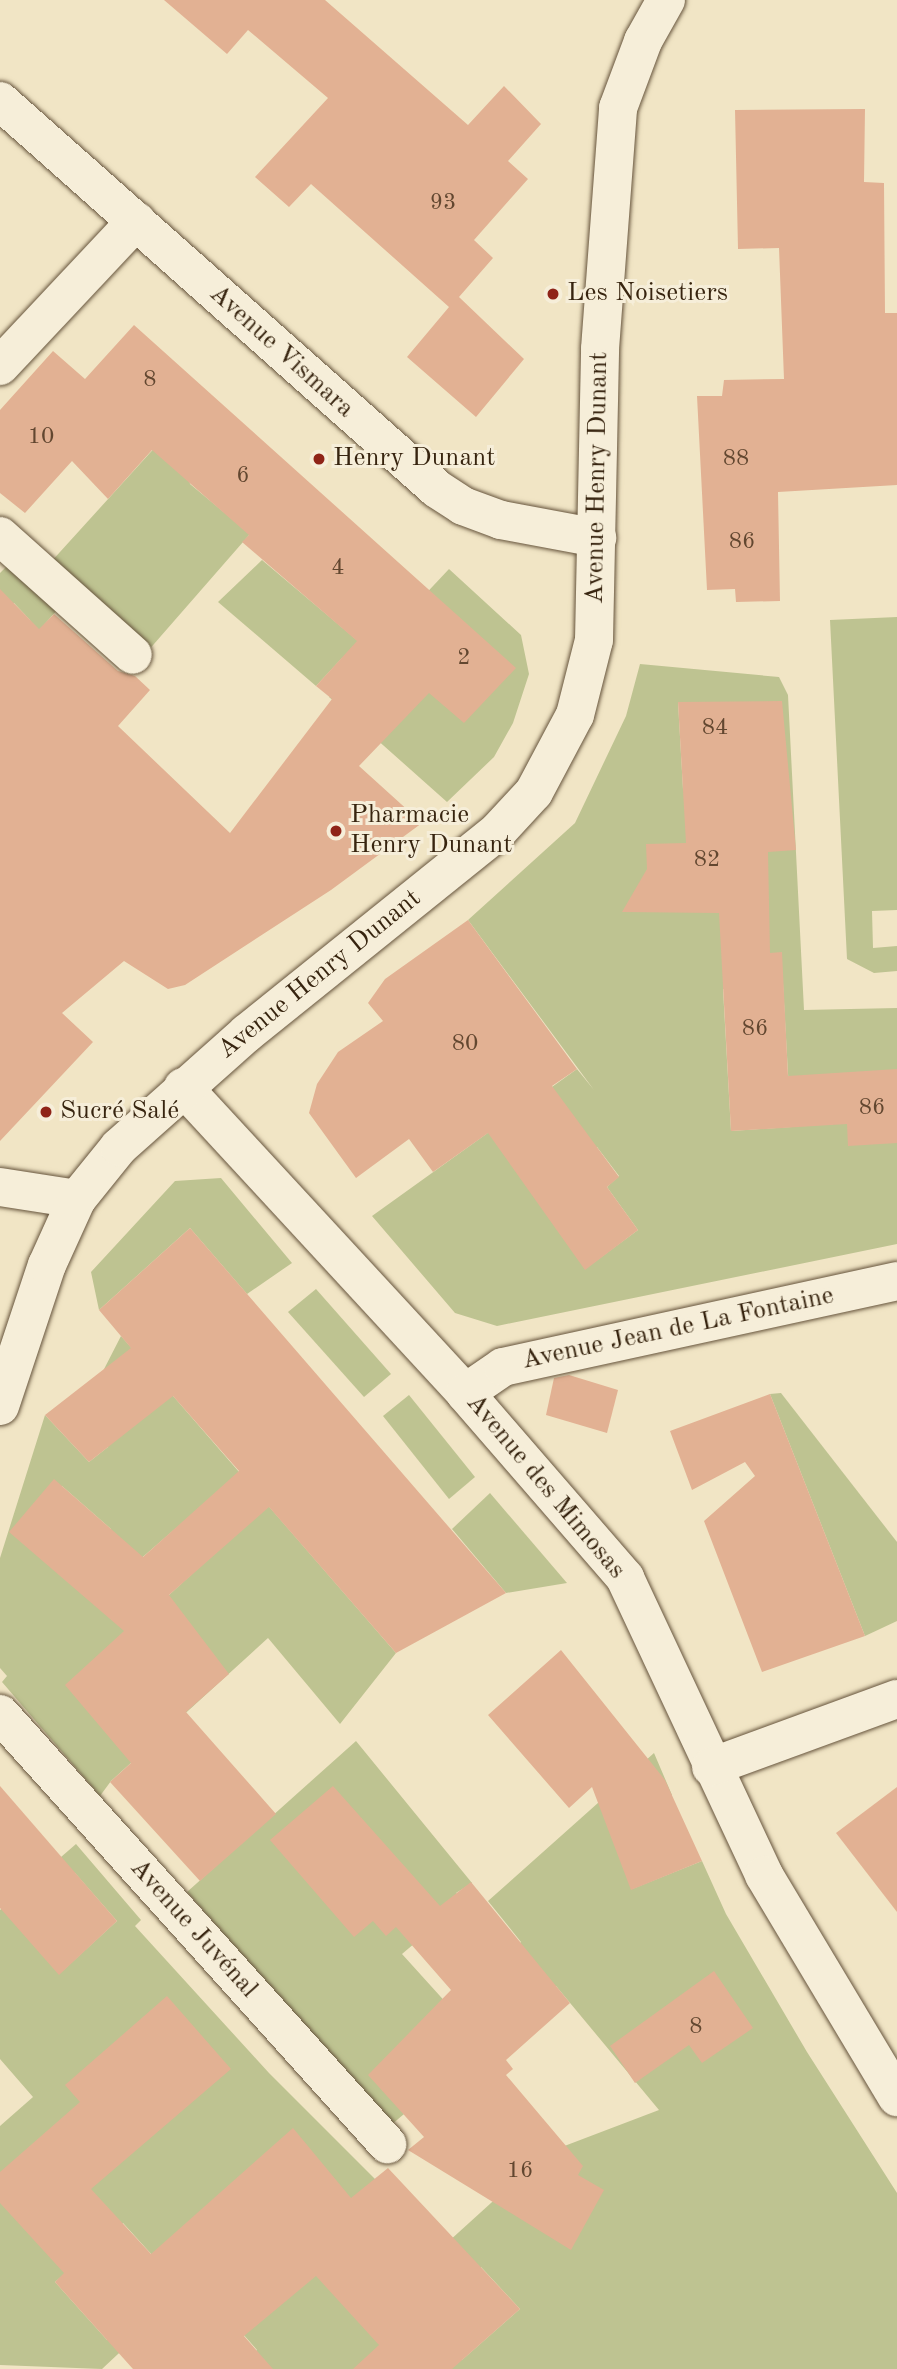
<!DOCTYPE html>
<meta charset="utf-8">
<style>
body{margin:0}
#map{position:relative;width:897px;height:2369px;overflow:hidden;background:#f1e5c5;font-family:"Old Standard TT",serif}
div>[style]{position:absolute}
.green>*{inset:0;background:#bec391}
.building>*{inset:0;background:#e2b193}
.roads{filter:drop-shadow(0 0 2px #66543c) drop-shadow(0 0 2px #66543c)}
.minor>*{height:38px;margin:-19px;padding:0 19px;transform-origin:19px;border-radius:19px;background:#f6eed9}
.tertiary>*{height:38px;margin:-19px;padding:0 19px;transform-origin:19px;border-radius:19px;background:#f6eed9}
.dots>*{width:19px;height:19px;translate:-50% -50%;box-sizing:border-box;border:4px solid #f6eed9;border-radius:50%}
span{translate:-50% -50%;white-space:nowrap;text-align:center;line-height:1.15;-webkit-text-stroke:6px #f6eed9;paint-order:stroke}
.number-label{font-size:23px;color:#624730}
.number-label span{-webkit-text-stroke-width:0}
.poi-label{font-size:26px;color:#37240f}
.left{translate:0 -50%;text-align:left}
.street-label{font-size:26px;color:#37240f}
</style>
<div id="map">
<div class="green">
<div style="clip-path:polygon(178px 422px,190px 484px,250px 534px,147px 652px,50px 563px)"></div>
<div style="clip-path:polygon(262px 560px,371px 652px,449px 569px,521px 635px,529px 674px,513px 723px,494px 757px,447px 802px,329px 697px,355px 667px,342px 658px,316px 686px,218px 602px)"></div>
<div style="clip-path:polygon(9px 564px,59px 608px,34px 636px,30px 620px,14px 603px,0 612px,0 573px)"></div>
<div style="clip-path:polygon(897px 617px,897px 910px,872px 911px,873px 948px,897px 946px,897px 971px,874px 973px,847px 959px,830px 620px)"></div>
<div style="clip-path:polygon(evenodd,640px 664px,779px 677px,788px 695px,804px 1010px,897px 1008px,897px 1244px,497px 1326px,455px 1313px,372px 1216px,577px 1069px,594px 1090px,468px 920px,575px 823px,626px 716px,640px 664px,678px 702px,749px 702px,683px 789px,678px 702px,640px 664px,783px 984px,791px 1127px,731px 1131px,723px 989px,783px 984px,640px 664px,597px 1147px,619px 1176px,607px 1187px,638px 1230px,585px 1269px,597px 1147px)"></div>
<div style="clip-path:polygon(221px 1178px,292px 1263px,247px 1294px,190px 1228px,99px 1310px,91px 1272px,175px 1181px)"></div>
<div style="clip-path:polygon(316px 1289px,391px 1374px,364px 1397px,288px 1312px)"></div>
<div style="clip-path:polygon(evenodd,121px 1336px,396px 1653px,340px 1724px,268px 1638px,111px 1781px,100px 1796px,2px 1682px,7px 1676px,0 1668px,0 1558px,45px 1415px,89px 1462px,108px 1447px,81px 1414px,121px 1336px,62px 1486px,111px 1529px,67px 1581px,62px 1486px,121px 1336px,176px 1528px,205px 1562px,168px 1596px,137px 1562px,176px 1528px)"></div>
<div style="clip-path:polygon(781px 1393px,897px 1542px,897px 1621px,865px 1636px,770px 1394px)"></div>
<div style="clip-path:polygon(409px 1395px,475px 1477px,449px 1499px,383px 1416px)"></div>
<div style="clip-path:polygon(490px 1493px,567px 1583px,506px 1593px,452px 1529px)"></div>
<div style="clip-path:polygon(evenodd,356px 1741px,472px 1883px,456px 1893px,511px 1953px,521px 1942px,488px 1901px,654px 1753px,672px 1795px,632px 1889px,702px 1861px,726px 1914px,807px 2052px,897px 2193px,897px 2369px,239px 2369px,257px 2350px,196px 2281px,102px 2369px,0 2365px,0 2126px,33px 2097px,0 2059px,0 1910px,76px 1844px,141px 1920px,135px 1926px,269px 2073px,375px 2179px,437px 2252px,546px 2153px,659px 2110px,556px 1986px,391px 2125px,187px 1892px,356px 1741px,75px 1873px,117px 1921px,59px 1974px,75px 1873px,356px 1741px,455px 1909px,478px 2038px,402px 1954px,455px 1909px,356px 1741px,123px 2223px,174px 2279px,107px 2340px,55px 2282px,123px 2223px,356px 1741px,481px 2267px,520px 2309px,462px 2360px,481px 2267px)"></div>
</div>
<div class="building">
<div style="clip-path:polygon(164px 0,325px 0,468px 125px,504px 86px,541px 124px,508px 161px,528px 179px,474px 240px,493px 258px,459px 297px,524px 359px,476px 417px,407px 357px,449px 307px,311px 184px,289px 207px,255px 177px,328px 98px,248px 30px,227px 54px)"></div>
<div style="clip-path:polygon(865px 109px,864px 182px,884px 183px,885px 313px,897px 313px,897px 485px,778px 492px,780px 601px,736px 602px,735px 589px,707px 590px,697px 396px,722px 396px,724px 380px,784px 379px,779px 248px,738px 249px,735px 110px)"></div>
<div style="clip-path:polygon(134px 325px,516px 668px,464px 723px,429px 693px,359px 766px,422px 823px,331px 890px,185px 985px,168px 989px,124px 961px,62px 1013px,93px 1042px,0 1141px,0 589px,39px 629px,54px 614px,118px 671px,135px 676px,150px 690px,118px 726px,230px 833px,332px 699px,316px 686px,357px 641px,242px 542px,249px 535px,152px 450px,108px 499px,72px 461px,25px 513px,0 493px,0 410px,53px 351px,85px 379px)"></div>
<div style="clip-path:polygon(782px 701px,796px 850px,768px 852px,770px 953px,782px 952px,788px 1076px,897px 1069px,897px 1143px,848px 1146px,847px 1124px,731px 1131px,719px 913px,622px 912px,647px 869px,646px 844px,686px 843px,678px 702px)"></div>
<div style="clip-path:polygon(468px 920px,577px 1069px,552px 1086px,619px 1177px,607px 1187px,638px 1230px,585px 1270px,488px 1133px,433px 1172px,409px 1139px,356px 1178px,309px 1113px,317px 1084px,338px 1052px,383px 1021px,368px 1003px,385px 979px)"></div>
<div style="clip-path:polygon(190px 1228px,506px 1593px,396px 1653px,269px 1507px,169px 1595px,229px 1674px,186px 1712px,276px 1814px,200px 1881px,110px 1782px,131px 1763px,65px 1685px,124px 1631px,9px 1532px,54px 1479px,143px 1557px,239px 1471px,173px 1396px,89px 1462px,45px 1415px,131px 1348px,99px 1310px)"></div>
<div style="clip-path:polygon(569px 1375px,618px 1390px,607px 1433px,546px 1415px,554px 1378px)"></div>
<div style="clip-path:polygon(770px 1394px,865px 1636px,762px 1672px,704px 1521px,755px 1476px,745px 1462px,692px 1490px,670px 1431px)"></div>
<div style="clip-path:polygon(561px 1650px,665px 1780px,702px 1861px,631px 1890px,592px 1787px,569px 1808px,488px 1715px)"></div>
<div style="clip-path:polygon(0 1786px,117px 1921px,59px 1975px,0 1908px)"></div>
<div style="clip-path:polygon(333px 1786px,440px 1906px,471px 1882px,570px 2003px,506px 2060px,513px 2069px,506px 2075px,583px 2166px,578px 2175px,604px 2190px,571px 2250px,408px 2150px,424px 2137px,368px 2075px,451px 1990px,396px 1927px,386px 1936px,373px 1921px,354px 1937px,270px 1840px)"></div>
<div style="clip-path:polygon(897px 1787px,897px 1912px,836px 1833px)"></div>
<div style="clip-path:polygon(714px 1971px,753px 2028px,702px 2063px,689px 2045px,635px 2083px,610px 2046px)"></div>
<div style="clip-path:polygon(167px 1996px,231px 2069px,91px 2189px,151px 2254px,293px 2128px,351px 2198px,388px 2168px,520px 2309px,452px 2369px,353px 2369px,379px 2345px,316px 2276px,244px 2336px,273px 2369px,133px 2369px,55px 2282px,64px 2273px,0 2203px,0 2172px,80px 2102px,65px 2085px)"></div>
</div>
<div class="roads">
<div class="minor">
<div style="left:0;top:366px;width:199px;rotate:-46.8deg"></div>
<div style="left:0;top:536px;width:178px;rotate:41.8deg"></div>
<div style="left:183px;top:1087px;width:416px;rotate:47.3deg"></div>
<div style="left:465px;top:1393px;width:245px;rotate:49.1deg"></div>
<div style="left:625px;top:1578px;width:328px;rotate:64.9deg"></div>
<div style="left:764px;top:1875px;width:259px;rotate:59.1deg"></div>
<div style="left:0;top:1187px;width:78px;rotate:8.9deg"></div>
<div style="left:465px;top:1393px;width:46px;rotate:-34.4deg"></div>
<div style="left:503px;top:1367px;width:403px;rotate:-12.3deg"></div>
<div style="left:0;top:1714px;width:579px;rotate:48.01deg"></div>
<div style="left:711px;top:1767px;width:198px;rotate:-20.1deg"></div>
</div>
<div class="tertiary">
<div style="left:0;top:101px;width:584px;rotate:41.6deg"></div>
<div style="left:437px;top:489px;width:31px;rotate:33deg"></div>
<div style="left:463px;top:506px;width:40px;rotate:20.2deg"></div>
<div style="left:501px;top:520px;width:98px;rotate:10.6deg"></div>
<div style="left:0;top:1406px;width:149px;rotate:-71.6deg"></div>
<div style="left:47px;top:1265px;width:72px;rotate:-65.6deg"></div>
<div style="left:77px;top:1199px;width:67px;rotate:-51.1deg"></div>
<div style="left:119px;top:1147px;width:171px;rotate:-41.7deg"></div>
<div style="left:247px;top:1033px;width:322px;rotate:-38.8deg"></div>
<div style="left:498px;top:831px;width:53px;rotate:-47.3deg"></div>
<div style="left:534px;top:792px;width:87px;rotate:-62deg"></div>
<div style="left:575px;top:715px;width:77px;rotate:-75.8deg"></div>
<div style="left:594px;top:640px;width:291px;rotate:-88.8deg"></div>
<div style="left:600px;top:349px;width:242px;rotate:-85.7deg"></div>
<div style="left:618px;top:108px;width:72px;rotate:-69.5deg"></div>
<div style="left:643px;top:41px;width:47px;rotate:-60.7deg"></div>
</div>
</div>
<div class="dots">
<div style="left:553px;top:294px;background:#8f2418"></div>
<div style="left:319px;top:459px;background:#8f2418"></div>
<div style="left:336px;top:831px;background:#8f2418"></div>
<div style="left:46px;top:1112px;background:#8f2418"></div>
</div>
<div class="number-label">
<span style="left:443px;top:203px">93</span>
<span style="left:150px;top:380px">8</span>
<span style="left:41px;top:437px">10</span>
<span style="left:736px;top:459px">88</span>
<span style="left:243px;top:476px">6</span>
<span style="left:742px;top:542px">86</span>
<span style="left:338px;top:568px">4</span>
<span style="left:464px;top:658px">2</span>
<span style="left:715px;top:728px">84</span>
<span style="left:707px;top:860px">82</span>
<span style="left:755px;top:1029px">86</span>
<span style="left:465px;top:1044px">80</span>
<span style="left:872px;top:1108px">86</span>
<span style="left:696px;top:2027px">8</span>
<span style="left:520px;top:2171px">16</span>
</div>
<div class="poi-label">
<span class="left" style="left:567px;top:294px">Les Noisetiers</span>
<span class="left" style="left:333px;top:459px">Henry Dunant</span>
<span class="left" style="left:350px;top:831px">Pharmacie<br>Henry Dunant</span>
<span class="left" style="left:60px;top:1112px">Sucré Salé</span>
</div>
<div class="street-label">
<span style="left:281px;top:352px;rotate:42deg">Avenue Vismara</span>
<span style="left:598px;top:478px;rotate:-89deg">Avenue Henry Dunant</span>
<span style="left:320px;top:975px;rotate:-39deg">Avenue Henry Dunant</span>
<span style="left:678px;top:1329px;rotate:-12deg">Avenue Jean de La Fontaine</span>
<span style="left:545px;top:1487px;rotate:50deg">Avenue des Mimosas</span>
<span style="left:193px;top:1929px;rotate:48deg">Avenue Juvénal</span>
</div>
</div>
